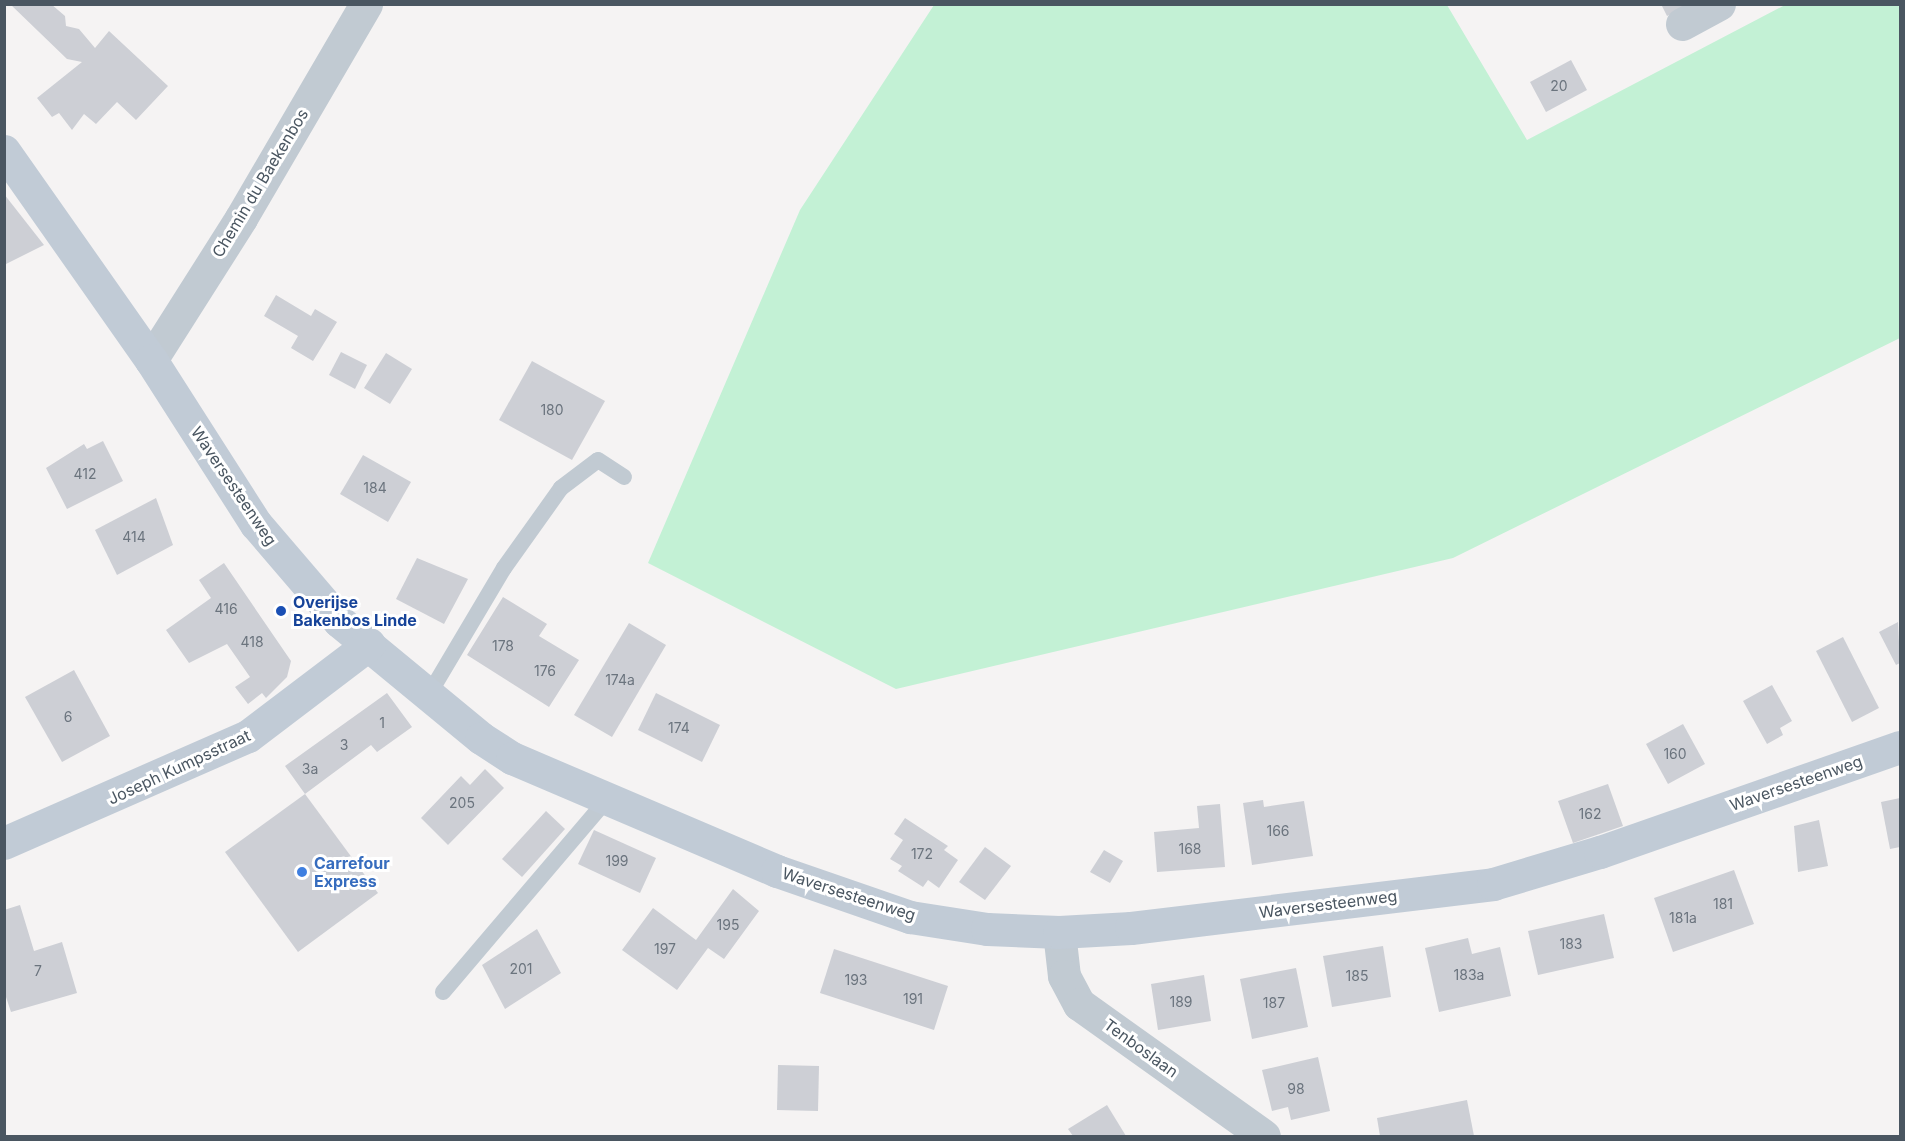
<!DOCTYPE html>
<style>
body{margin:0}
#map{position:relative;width:1905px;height:1141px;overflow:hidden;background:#f5f3f3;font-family:Inter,sans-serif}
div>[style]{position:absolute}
.green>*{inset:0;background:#c3f1d5}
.building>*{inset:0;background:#cdcfd5}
.lane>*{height:16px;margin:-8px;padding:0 8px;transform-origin:8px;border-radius:8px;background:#c1cad2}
.street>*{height:33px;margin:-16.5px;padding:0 16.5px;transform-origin:16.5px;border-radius:16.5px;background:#c1cad2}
.secondary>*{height:33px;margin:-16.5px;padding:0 16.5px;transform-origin:16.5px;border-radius:16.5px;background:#c1cbd6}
.dots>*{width:16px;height:16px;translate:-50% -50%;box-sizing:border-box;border:3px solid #fff;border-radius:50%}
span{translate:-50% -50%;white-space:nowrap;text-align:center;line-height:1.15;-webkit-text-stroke:6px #fff;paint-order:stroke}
.number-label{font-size:14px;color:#6b747e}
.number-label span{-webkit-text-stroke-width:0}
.street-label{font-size:16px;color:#4a5661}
.transit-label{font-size:16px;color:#164399;font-weight:700}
.left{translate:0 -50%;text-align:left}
.shop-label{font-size:16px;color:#366cbe;font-weight:700}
.frame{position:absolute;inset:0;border:6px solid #4a5661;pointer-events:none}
</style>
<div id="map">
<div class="green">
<div style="clip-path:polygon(934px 5px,1447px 5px,1527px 140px,1785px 5px,1900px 5px,1900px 338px,1453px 558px,896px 689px,648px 563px,800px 210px)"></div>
</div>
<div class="building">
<div style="clip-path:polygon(10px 4px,51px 4px,65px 16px,66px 26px,79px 29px,95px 48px,109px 31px,168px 86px,136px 120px,117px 102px,96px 124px,84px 114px,72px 130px,59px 113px,52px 117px,37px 98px,82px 62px,67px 59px)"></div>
<div style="clip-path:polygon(1661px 4px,1694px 4px,1667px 16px)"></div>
<div style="clip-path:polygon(1571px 60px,1587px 90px,1546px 112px,1530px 82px)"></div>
<div style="clip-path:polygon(4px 194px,44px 245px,4px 265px)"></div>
<div style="clip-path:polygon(276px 295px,311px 316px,315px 309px,337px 322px,313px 361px,291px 348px,298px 336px,264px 316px)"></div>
<div style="clip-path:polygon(341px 352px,367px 365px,355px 389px,329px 375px)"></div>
<div style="clip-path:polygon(386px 353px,412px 369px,390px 404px,364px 388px)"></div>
<div style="clip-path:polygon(532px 361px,605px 401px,572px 460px,499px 420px)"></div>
<div style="clip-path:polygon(103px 441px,123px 481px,67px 509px,46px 468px,84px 444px,87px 449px)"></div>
<div style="clip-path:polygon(363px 455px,411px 482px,388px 522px,340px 494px)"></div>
<div style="clip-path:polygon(156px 498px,173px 545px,117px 575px,95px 530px)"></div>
<div style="clip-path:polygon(417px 558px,468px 579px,444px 624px,396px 599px)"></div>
<div style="clip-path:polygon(224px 563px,291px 661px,287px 677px,266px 698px,262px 693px,248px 704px,235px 687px,250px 677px,227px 644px,189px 663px,166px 630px,211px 598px,199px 580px)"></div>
<div style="clip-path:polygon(503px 597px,547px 624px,539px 636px,579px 660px,549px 707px,467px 655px)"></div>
<div style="clip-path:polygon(1898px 622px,1900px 663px,1896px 665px,1879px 632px)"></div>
<div style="clip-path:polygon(629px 623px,666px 645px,612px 737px,574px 715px)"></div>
<div style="clip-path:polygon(1843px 637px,1879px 708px,1852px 722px,1816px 651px)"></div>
<div style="clip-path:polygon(74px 670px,110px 736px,62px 762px,25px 697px)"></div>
<div style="clip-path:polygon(1772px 685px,1792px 721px,1780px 728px,1783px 735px,1767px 744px,1743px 701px)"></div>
<div style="clip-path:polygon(387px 693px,412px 727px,377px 752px,371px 745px,305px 794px,285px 766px)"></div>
<div style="clip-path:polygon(656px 693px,720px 725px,702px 762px,638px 730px)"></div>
<div style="clip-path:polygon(1683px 724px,1705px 764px,1668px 784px,1646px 744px)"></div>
<div style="clip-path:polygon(485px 769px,504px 788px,448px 845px,421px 818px,461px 776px,470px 785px)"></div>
<div style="clip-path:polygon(1608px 784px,1623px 826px,1573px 843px,1558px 801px)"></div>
<div style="clip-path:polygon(305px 794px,378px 893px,298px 952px,225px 852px)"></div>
<div style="clip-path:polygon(1900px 798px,1900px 847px,1890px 849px,1881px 802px)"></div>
<div style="clip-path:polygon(1263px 800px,1264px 807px,1304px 801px,1313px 856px,1252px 865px,1243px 803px)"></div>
<div style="clip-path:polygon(1220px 804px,1225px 867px,1157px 872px,1154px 832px,1199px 828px,1197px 806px)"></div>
<div style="clip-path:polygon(546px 811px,565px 829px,522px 877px,502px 859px)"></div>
<div style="clip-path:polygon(905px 818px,948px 846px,944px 850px,958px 860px,939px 888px,928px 880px,923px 887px,898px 871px,902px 866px,890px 859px,903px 840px,894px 834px)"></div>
<div style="clip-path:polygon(1819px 820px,1828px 866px,1798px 872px,1794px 826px)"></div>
<div style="clip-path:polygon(594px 830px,656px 858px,640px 893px,578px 864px)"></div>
<div style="clip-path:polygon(985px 847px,1011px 866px,985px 900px,959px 882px)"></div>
<div style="clip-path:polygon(1104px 850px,1123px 861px,1110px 883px,1090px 872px)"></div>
<div style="clip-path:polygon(1734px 870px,1754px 924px,1673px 952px,1654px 898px)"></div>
<div style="clip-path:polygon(733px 889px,759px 911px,724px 959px,708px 948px,677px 990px,622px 950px,653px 908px,696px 940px)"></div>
<div style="clip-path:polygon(20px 905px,34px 951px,62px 942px,77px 993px,11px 1012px,4px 991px,4px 910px)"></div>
<div style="clip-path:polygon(1604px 914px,1614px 958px,1538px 975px,1528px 931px)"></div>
<div style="clip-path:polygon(537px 929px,561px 973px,505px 1009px,482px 965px)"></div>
<div style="clip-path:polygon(1468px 938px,1472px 954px,1500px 947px,1511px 996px,1439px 1012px,1425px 948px)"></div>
<div style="clip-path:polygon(1383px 946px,1391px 997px,1332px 1007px,1323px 956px)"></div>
<div style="clip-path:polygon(834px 949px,948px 986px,934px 1030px,820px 993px)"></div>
<div style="clip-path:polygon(1296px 968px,1308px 1027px,1252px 1039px,1240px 979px)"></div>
<div style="clip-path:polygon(1204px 975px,1211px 1021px,1158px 1030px,1151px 984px)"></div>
<div style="clip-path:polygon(1318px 1057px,1330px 1111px,1291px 1120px,1288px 1107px,1272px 1111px,1262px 1070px)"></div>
<div style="clip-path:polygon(778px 1065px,819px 1066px,818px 1111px,777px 1110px)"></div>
<div style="clip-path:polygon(1467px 1100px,1474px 1136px,1380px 1136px,1377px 1118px)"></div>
<div style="clip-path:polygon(1107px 1105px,1126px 1136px,1073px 1136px,1068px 1129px)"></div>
</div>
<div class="lane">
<div style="left:428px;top:696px;width:149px;rotate:-59.3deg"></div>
<div style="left:504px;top:568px;width:98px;rotate:-54.5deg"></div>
<div style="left:561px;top:488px;width:46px;rotate:-37.1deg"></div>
<div style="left:598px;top:460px;width:31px;rotate:33deg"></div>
<div style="left:443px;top:992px;width:253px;rotate:-49.6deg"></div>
</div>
<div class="street">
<div style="left:1682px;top:24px;width:42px;rotate:-28.4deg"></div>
<div style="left:151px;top:360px;width:168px;rotate:-57.6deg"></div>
<div style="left:241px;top:218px;width:248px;rotate:-59.7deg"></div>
<div style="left:1059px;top:932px;width:44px;rotate:83.5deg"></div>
<div style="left:1064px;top:976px;width:32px;rotate:62deg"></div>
<div style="left:1079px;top:1004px;width:227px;rotate:35.5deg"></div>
</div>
<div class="secondary">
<div style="left:4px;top:151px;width:256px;rotate:54.9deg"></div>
<div style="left:151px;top:360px;width:195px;rotate:57.4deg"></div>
<div style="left:256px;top:524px;width:128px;rotate:49.4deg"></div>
<div style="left:339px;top:621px;width:184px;rotate:39.5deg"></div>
<div style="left:481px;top:738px;width:37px;rotate:33deg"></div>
<div style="left:512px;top:758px;width:288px;rotate:23.1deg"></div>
<div style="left:777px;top:871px;width:141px;rotate:19.1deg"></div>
<div style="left:910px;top:917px;width:78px;rotate:8.9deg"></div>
<div style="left:987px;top:929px;width:72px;rotate:2.4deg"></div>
<div style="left:1059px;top:932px;width:72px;rotate:-3.2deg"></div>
<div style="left:1131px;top:928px;width:365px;rotate:-6.9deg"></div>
<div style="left:1493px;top:884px;width:112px;rotate:-16.7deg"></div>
<div style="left:1600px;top:852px;width:318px;rotate:-19.3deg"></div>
<div style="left:4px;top:843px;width:266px;rotate:-23.7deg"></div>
<div style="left:248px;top:736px;width:152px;rotate:-37.2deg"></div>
</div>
<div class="dots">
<div style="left:281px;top:611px;background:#1a4fb4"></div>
<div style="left:302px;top:872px;background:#3f7fe0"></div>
</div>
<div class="number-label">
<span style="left:1559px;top:86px">20</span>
<span style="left:552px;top:410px">180</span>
<span style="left:85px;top:474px">412</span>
<span style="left:375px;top:488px">184</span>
<span style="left:134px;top:537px">414</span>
<span style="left:226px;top:609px">416</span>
<span style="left:252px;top:642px">418</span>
<span style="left:503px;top:646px">178</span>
<span style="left:545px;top:671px">176</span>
<span style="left:620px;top:680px">174a</span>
<span style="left:68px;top:717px">6</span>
<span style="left:382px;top:723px">1</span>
<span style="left:679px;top:728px">174</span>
<span style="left:344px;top:745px">3</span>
<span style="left:1675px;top:754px">160</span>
<span style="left:310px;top:769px">3a</span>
<span style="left:462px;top:803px">205</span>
<span style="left:1590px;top:814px">162</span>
<span style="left:1278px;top:831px">166</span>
<span style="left:1190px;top:849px">168</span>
<span style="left:922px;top:854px">172</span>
<span style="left:617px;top:861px">199</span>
<span style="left:1723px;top:904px">181</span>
<span style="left:1683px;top:918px">181a</span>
<span style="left:728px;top:925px">195</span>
<span style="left:1571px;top:944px">183</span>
<span style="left:665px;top:949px">197</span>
<span style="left:521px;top:969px">201</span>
<span style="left:38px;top:971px">7</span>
<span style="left:1469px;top:975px">183a</span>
<span style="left:1357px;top:976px">185</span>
<span style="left:856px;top:980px">193</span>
<span style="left:913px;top:999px">191</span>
<span style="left:1181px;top:1002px">189</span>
<span style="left:1274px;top:1003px">187</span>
<span style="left:1296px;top:1089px">98</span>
</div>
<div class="street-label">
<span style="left:260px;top:183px;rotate:-59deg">Chemin du Baekenbos</span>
<span style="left:234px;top:486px;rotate:56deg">Waversesteenweg</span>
<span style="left:179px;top:767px;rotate:-25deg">Joseph Kumpsstraat</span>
<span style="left:1796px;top:783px;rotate:-19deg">Waversesteenweg</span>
<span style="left:849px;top:894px;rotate:18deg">Waversesteenweg</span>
<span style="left:1328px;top:904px;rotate:-7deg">Waversesteenweg</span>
<span style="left:1141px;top:1048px;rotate:36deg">Tenboslaan</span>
</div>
<div class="transit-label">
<span class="left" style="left:293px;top:611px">Overijse<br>Bakenbos Linde</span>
</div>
<div class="shop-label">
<span class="left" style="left:314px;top:872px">Carrefour<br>Express</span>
</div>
<div class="frame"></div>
</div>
